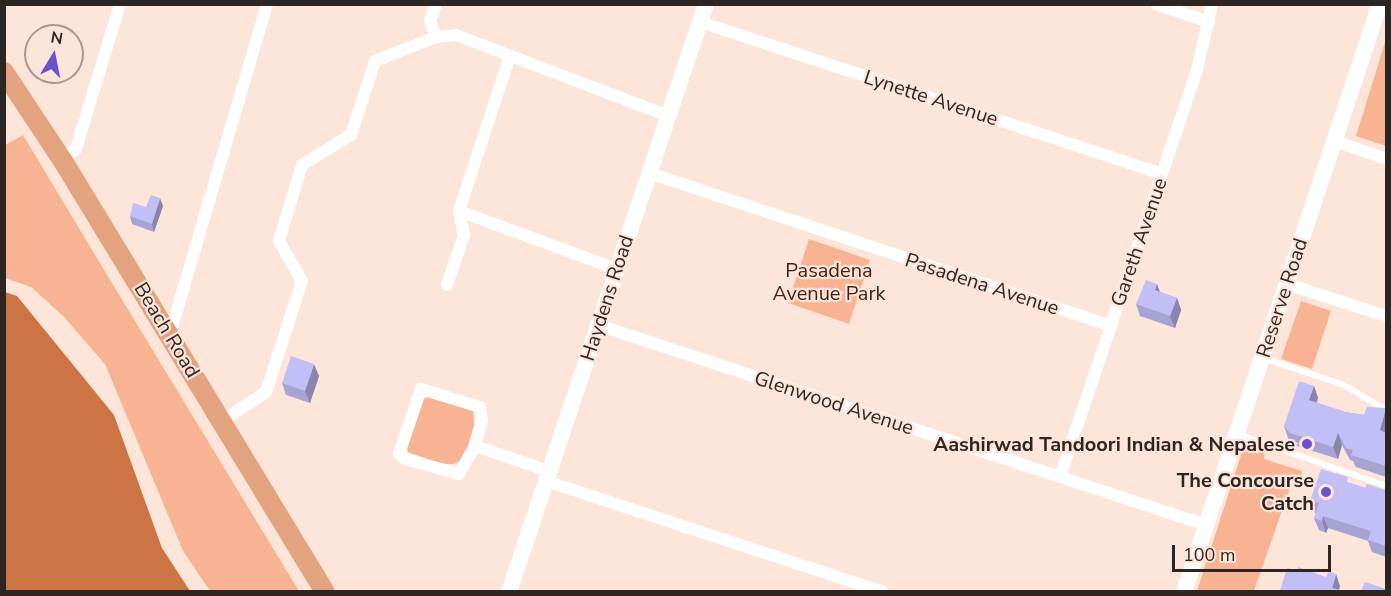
<!DOCTYPE html>
<style>
body{margin:0}
#map{position:relative;width:1391px;height:596px;overflow:hidden;background:#fde5da;font-family:"Nunito Sans",sans-serif}
div>[style]{position:absolute}
.green>*{inset:0;background:#f8b492}
.water>*{inset:0;background:#cd7444}
.service>*{height:6px;margin:-3px;padding:0 3px;transform-origin:3px;border-radius:3px;background:#fff}
.minor>*{height:12px;margin:-6px;padding:0 6px;transform-origin:6px;border-radius:6px;background:#fff}
.tertiary>*{height:16px;margin:-8px;padding:0 8px;transform-origin:8px;border-radius:8px;background:#fff}
.primary>*{height:20px;margin:-10px;padding:0 10px;transform-origin:10px;border-radius:10px;background:#e3a37e}
.wall>*{inset:0;background:#a7a4d4}
.shaded-wall>*{inset:0;background:#8886ac}
.building>*{inset:0;background:#c2bff6}
.dots>*{width:16px;height:16px;translate:-50% -50%;box-sizing:border-box;border:3px solid #fde5da;border-radius:50%}
span{translate:-50% -50%;white-space:nowrap;text-align:center;line-height:1.15;-webkit-text-stroke:4.5px #fde5da;paint-order:stroke}
.street-label{font-size:20px;color:#2d2521}
.park-label{font-size:20px;color:#44200c}
.poi-label{font-size:20px;color:#2d2521;font-weight:700}
.right{translate:-100% -50%;text-align:right}
.frame{position:absolute;inset:0;border:6px solid #2d2521;pointer-events:none}
.north{position:absolute;left:24px;top:24px;width:60px;height:60px;box-sizing:border-box;background:#fde5da;border:2px solid #aa9890;border-radius:50%;rotate:10deg;font-size:16px;font-weight:700;line-height:24px;text-align:center;color:#2d2521}
.north::after{content:'';display:block;margin:auto;width:21px;height:27px;background:#6953cc;clip-path:polygon(50% 0,100% 100%,50% 72%,0 100%)}
.scale{position:absolute;left:1172px;top:545px;width:159px;height:27px;box-sizing:border-box;border:3px solid #2d2521;border-top:0;padding-left:8px;font-size:18px;line-height:21px;white-space:nowrap;color:#2d2521;-webkit-text-stroke:4px #fde5da;paint-order:stroke}
</style>
<div id="map">
<div class="green">
<div style="clip-path:polygon(1386px 39px,1386px 146px,1356px 136px)"></div>
<div style="clip-path:polygon(23px 135px,115px 288px,299px 591px,210px 591px,183px 551px,105px 364px,63px 316px,31px 287px,5px 278px,5px 145px)"></div>
<div style="clip-path:polygon(809px 239px,870px 260px,849px 324px,788px 303px)"></div>
<div style="clip-path:polygon(1301px 301px,1331px 311px,1312px 369px,1281px 359px)"></div>
<div style="clip-path:polygon(431px 396px,473px 411px,474px 425px,464px 459px,454px 464px,441px 464px,408px 452px,407px 445px,423px 399px)"></div>
<div style="clip-path:polygon(1250px 447px,1265px 449px,1264px 459px,1302px 471px,1301px 478px,1294px 476px,1254px 591px,1197px 591px,1242px 452px)"></div>
</div>
<div class="water">
<div style="clip-path:polygon(5px 292px,17px 296px,114px 415px,162px 548px,190px 591px,5px 591px)"></div>
</div>
<div class="service">
<div style="left:1263px;top:358px;width:85px;rotate:18.4deg"></div>
<div style="left:1344px;top:385px;width:49px;rotate:30.8deg"></div>
<div style="left:1237px;top:434px;width:158px;rotate:19.2deg"></div>
</div>
<div class="minor">
<div style="left:436px;top:4px;width:18px;rotate:109deg"></div>
<div style="left:430px;top:21px;width:17px;rotate:69deg"></div>
<div style="left:1156px;top:4px;width:56px;rotate:18.8deg"></div>
<div style="left:700px;top:22px;width:486px;rotate:18.2deg"></div>
<div style="left:1335px;top:141px;width:54px;rotate:19.4deg"></div>
<div style="left:63px;top:161px;width:18px;rotate:-43deg"></div>
<div style="left:76px;top:149px;width:152px;rotate:-73.1deg"></div>
<div style="left:649px;top:173px;width:487px;rotate:18.3deg"></div>
<div style="left:459px;top:211px;width:168px;rotate:20.2deg"></div>
<div style="left:459px;top:211px;width:163px;rotate:-71.8deg"></div>
<div style="left:1287px;top:284px;width:104px;rotate:17.9deg"></div>
<div style="left:447px;top:285px;width:53px;rotate:-71.2deg"></div>
<div style="left:464px;top:235px;width:25px;rotate:-102deg"></div>
<div style="left:598px;top:325px;width:640px;rotate:18.21deg"></div>
<div style="left:170px;top:334px;width:344px;rotate:-73.6deg"></div>
<div style="left:421px;top:389px;width:62px;rotate:17deg"></div>
<div style="left:480px;top:407px;width:13px;rotate:81deg"></div>
<div style="left:482px;top:420px;width:27px;rotate:105deg"></div>
<div style="left:475px;top:446px;width:32px;rotate:120deg"></div>
<div style="left:459px;top:474px;width:56px;rotate:-164.5deg"></div>
<div style="left:405px;top:459px;width:8px;rotate:-140deg"></div>
<div style="left:399px;top:454px;width:69px;rotate:-71.3deg"></div>
<div style="left:222px;top:421px;width:53px;rotate:-33.4deg"></div>
<div style="left:266px;top:392px;width:117px;rotate:-72deg"></div>
<div style="left:302px;top:281px;width:46px;rotate:-119.9deg"></div>
<div style="left:279px;top:241px;width:79px;rotate:-73.2deg"></div>
<div style="left:302px;top:165px;width:57px;rotate:-31.5deg"></div>
<div style="left:351px;top:135px;width:78px;rotate:-72deg"></div>
<div style="left:375px;top:61px;width:66px;rotate:-21.5deg"></div>
<div style="left:436px;top:37px;width:20px;rotate:-6deg"></div>
<div style="left:456px;top:35px;width:227px;rotate:20.9deg"></div>
<div style="left:475px;top:446px;width:78px;rotate:18.7deg"></div>
<div style="left:1060px;top:477px;width:429px;rotate:-71.4deg"></div>
<div style="left:1197px;top:70px;width:68px;rotate:-77.2deg"></div>
<div style="left:546px;top:481px;width:355px;rotate:18.2deg"></div>
</div>
<div class="tertiary">
<div style="left:509px;top:592px;width:620px;rotate:-71.48deg"></div>
<div style="left:1184px;top:592px;width:620px;rotate:-71.57deg"></div>
</div>
<div class="primary">
<div style="left:4px;top:72px;width:107px;rotate:56.5deg"></div>
<div style="left:63px;top:161px;width:504px;rotate:58.71deg"></div>
</div>
<div class="wall">
<div style="clip-path:polygon(163px 206px,154px 232px,132px 224px,130px 216px,146px 207px)"></div>
<div style="clip-path:polygon(1157px 284px,1160px 292px,1177px 298px,1181px 310px,1175px 328px,1140px 316px,1136px 304px)"></div>
<div style="clip-path:polygon(319px 376px,310px 403px,286px 395px,282px 383px)"></div>
<div style="clip-path:polygon(1314px 386px,1318px 398px,1317px 403px,1345px 412px,1364px 415px,1386px 408px,1386px 477px,1356px 467px,1353px 461px,1350px 460px,1342px 445px,1338px 459px,1294px 445px,1288px 438px,1284px 426px)"></div>
<div style="clip-path:polygon(1350px 483px,1365px 488px,1386px 490px,1386px 557px,1372px 552px,1368px 541px,1328px 528px,1326px 533px,1319px 530px,1314px 518px,1316px 513px,1315px 513px,1310px 501px)"></div>
</div>
<div class="shaded-wall">
<div style="clip-path:polygon(160px 198px,163px 206px,154px 232px,152px 224px)"></div>
<div style="clip-path:polygon(1157px 284px,1161px 296px,1155px 290px)"></div>
<div style="clip-path:polygon(1177px 298px,1181px 310px,1175px 328px,1170px 316px)"></div>
<div style="clip-path:polygon(314px 364px,319px 376px,310px 403px,305px 391px)"></div>
<div style="clip-path:polygon(1314px 386px,1318px 398px,1313px 412px,1309px 400px)"></div>
<div style="clip-path:polygon(1386px 409px,1386px 434px,1380px 430px)"></div>
<div style="clip-path:polygon(1338px 433px,1342px 445px,1338px 459px,1333px 447px)"></div>
<div style="clip-path:polygon(1323px 516px,1328px 528px,1326px 533px,1322px 521px)"></div>
<div style="clip-path:polygon(1336px 574px,1340px 586px,1339px 591px,1332px 588px)"></div>
</div>
<div class="building">
<div style="clip-path:polygon(151px 195px,160px 198px,152px 224px,130px 216px,133px 203px,146px 207px)"></div>
<div style="clip-path:polygon(1146px 280px,1157px 284px,1155px 290px,1177px 298px,1170px 316px,1136px 304px)"></div>
<div style="clip-path:polygon(291px 356px,314px 364px,305px 391px,282px 383px)"></div>
<div style="clip-path:polygon(1299px 381px,1314px 386px,1309px 400px,1345px 412px,1364px 415px,1367px 407px,1386px 408px,1380px 430px,1386px 433px,1386px 466px,1351px 455px,1353px 450px,1346px 448px,1338px 433px,1333px 447px,1290px 433px,1284px 426px)"></div>
<div style="clip-path:polygon(1321px 469px,1348px 477px,1347px 482px,1365px 488px,1367px 484px,1386px 490px,1386px 546px,1368px 540px,1371px 531px,1323px 516px,1322px 521px,1314px 518px,1319px 503px,1310px 501px)"></div>
<div style="clip-path:polygon(1298px 567px,1326px 577px,1329px 571px,1336px 574px,1332px 588px,1345px 591px,1280px 591px,1287px 568px,1297px 571px)"></div>
<div style="clip-path:polygon(1365px 582px,1386px 589px,1386px 591px,1361px 591px)"></div>
</div>
<div class="dots">
<div style="left:1307px;top:444px;background:#6953cc"></div>
<div style="left:1326px;top:492px;background:#6953cc"></div>
</div>
<div class="street-label">
<span style="left:931px;top:98px;rotate:18deg">Lynette Avenue</span>
<span style="left:1139px;top:242px;rotate:-71deg">Gareth Avenue</span>
<span style="left:982px;top:284px;rotate:18deg">Pasadena Avenue</span>
<span style="left:607px;top:298px;rotate:-72deg">Haydens Road</span>
<span style="left:1282px;top:298px;rotate:-72deg">Reserve Road</span>
<span style="left:167px;top:330px;rotate:59deg">Beach Road</span>
<span style="left:834px;top:403px;rotate:18deg">Glenwood Avenue</span>
</div>
<div class="park-label">
<span style="left:829px;top:282px">Pasadena<br>Avenue Park</span>
</div>
<div class="poi-label">
<span class="right" style="left:1295px;top:444px">Aashirwad Tandoori Indian &amp; Nepalese</span>
<span class="right" style="left:1314px;top:492px">The Concourse<br>Catch</span>
</div>
<div class="frame"></div>
<div class="north">N</div>
<div class="scale">100 m</div>
</div>
